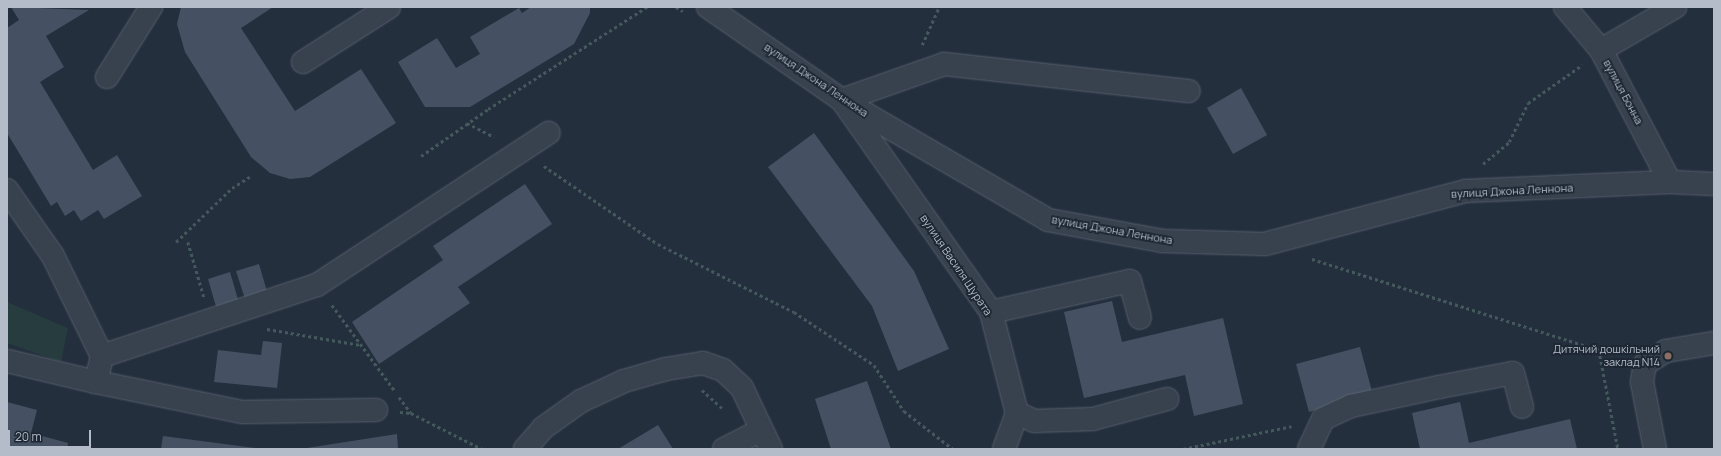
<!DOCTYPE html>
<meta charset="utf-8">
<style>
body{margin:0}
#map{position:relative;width:1721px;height:456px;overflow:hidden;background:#242f3e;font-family:Manrope,sans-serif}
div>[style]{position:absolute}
.green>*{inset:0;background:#263c3f}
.building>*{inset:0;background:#455162}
.path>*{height:2.5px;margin-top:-1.25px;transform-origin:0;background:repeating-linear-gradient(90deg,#44595c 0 3px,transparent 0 6px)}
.roads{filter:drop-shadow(0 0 1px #565f6c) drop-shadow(0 0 1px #565f6c)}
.minor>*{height:22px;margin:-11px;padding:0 11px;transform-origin:11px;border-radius:11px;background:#38414e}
.dots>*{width:11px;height:11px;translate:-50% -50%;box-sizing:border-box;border:2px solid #1d2633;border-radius:50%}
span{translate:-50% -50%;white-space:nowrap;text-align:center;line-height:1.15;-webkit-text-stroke:3.5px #1d2633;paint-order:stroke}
.street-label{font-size:11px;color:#b4bcc9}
.poi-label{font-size:11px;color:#b4bcc9}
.right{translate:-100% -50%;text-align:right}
.frame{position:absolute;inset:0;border:8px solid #b4bcc9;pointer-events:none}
.scale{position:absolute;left:8px;top:430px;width:83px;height:18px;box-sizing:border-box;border:2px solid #b4bcc9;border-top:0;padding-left:5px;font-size:12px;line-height:14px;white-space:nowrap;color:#b4bcc9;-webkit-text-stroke:3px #1d2633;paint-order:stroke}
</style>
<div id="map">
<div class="green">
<div style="clip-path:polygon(7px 302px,68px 328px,61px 362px,7px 343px)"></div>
</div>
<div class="building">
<div style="clip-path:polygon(11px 7px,89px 10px,46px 36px,64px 67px,40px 82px,93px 170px,117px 155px,142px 196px,104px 219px,98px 210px,81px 221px,74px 210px,65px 216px,57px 202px,51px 206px,7px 133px,7px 28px,19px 20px)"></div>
<div style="clip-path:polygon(181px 7px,273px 7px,241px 28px,295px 111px,361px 69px,396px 123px,310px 177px,290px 179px,270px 173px,251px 157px,185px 52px,177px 24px)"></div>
<div style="clip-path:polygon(531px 7px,590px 7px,590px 13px,574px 44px,470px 107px,425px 107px,398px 62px,437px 38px,456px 68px,480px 54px,470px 37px,519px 8px,522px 13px)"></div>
<div style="clip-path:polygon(1241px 88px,1267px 135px,1233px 154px,1207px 108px)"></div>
<div style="clip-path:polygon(814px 133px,914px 271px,949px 349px,898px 371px,872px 306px,768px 167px)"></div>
<div style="clip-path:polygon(525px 184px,552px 224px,458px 287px,470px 303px,379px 364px,352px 322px,443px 260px,433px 246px)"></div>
<div style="clip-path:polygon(259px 264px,268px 295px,246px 302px,236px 271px)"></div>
<div style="clip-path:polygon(230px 272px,239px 303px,217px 310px,208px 279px)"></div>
<div style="clip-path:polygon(1112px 301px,1122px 342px,1223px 318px,1243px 404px,1194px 416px,1185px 375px,1084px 398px,1064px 312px)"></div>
<div style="clip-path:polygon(263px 341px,282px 343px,277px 388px,214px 382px,218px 350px,261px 355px)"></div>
<div style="clip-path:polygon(1360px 347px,1373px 395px,1309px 412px,1296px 364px)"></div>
<div style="clip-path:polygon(867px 381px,891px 449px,831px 449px,815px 399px)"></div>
<div style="clip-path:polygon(7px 402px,37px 410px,31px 433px,68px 443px,67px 449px,7px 449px)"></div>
<div style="clip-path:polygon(1460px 402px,1469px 443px,1570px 419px,1577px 449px,1420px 449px,1412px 413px)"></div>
<div style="clip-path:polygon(658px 425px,673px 449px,618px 449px)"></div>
<div style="clip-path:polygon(397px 434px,398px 449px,307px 449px,307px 448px)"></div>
<div style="clip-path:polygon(163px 436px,255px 448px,255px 449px,161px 449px)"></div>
</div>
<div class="path">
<div style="left:676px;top:7px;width:8px;rotate:30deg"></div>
<div style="left:922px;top:45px;width:42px;rotate:-65.9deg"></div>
<div style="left:467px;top:123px;width:30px;rotate:27deg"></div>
<div style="left:421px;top:156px;width:82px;rotate:-35deg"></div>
<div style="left:488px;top:109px;width:189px;rotate:-32.7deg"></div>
<div style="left:1483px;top:164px;width:34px;rotate:-40deg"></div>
<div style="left:1509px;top:142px;width:43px;rotate:-64deg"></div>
<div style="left:1528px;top:103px;width:66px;rotate:-35.1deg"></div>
<div style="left:544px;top:166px;width:138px;rotate:34.4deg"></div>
<div style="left:658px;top:244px;width:152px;rotate:26.6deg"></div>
<div style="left:794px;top:312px;width:96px;rotate:33.5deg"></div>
<div style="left:874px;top:365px;width:55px;rotate:56.9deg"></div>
<div style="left:904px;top:411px;width:62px;rotate:37.8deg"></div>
<div style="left:176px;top:242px;width:78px;rotate:-44deg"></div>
<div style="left:232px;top:188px;width:24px;rotate:-33deg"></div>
<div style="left:188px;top:242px;width:57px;rotate:73.8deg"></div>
<div style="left:1312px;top:259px;width:301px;rotate:17.6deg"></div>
<div style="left:1599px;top:350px;width:101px;rotate:79.1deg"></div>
<div style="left:332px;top:305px;width:107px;rotate:53.8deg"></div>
<div style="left:267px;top:329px;width:95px;rotate:9.7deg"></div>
<div style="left:702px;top:390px;width:27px;rotate:42deg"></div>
<div style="left:399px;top:397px;width:20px;rotate:53deg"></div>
<div style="left:400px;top:412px;width:11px;rotate:5deg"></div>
<div style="left:411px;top:413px;width:80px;rotate:26.9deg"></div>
<div style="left:1183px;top:449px;width:111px;rotate:-11.9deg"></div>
</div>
<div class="roads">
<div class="minor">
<div style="left:708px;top:7px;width:163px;rotate:34.8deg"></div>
<div style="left:842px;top:100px;width:238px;rotate:30.2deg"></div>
<div style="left:1048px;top:220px;width:116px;rotate:10.4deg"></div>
<div style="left:1162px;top:241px;width:103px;rotate:1.7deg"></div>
<div style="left:1265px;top:244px;width:208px;rotate:-14.8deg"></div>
<div style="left:1466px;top:191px;width:204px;rotate:-2.5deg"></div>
<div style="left:1670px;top:182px;width:44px;rotate:2.6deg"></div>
<div style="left:1565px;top:7px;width:56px;rotate:50.1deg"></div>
<div style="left:1601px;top:50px;width:149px;rotate:62.4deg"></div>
<div style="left:1601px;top:50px;width:86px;rotate:-30.2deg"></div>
<div style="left:303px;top:62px;width:102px;rotate:-32.6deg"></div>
<div style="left:107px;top:77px;width:83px;rotate:-57.8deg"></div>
<div style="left:7px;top:190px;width:80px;rotate:55.1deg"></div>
<div style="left:53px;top:256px;width:111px;rotate:63.9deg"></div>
<div style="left:102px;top:356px;width:27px;rotate:103deg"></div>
<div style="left:96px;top:382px;width:91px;rotate:-166.7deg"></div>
<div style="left:991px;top:312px;width:142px;rotate:-12.6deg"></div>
<div style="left:1130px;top:281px;width:38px;rotate:75deg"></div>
<div style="left:102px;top:356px;width:226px;rotate:-18.3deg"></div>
<div style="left:317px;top:285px;width:277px;rotate:-33.3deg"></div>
<div style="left:96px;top:382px;width:149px;rotate:11.6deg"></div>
<div style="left:242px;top:412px;width:134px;rotate:-0.9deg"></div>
<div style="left:1017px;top:413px;width:19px;rotate:25deg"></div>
<div style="left:1034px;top:421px;width:59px;rotate:-1.9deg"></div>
<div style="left:1093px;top:419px;width:77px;rotate:-15.1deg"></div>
<div style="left:525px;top:449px;width:28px;rotate:-49deg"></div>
<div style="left:543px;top:428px;width:47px;rotate:-35.4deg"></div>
<div style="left:581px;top:401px;width:47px;rotate:-24.9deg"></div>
<div style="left:624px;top:381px;width:44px;rotate:-15.9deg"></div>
<div style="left:666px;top:369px;width:37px;rotate:-9deg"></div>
<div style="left:703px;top:363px;width:21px;rotate:19deg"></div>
<div style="left:723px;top:370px;width:26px;rotate:43deg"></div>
<div style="left:742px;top:388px;width:68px;rotate:64.6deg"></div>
<div style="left:724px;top:449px;width:42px;rotate:-26.6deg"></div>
<div style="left:1004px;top:449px;width:38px;rotate:-70deg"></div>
<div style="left:1017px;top:413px;width:104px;rotate:-104.4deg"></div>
<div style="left:991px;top:312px;width:259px;rotate:-125.1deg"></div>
<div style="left:842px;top:100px;width:108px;rotate:-19.4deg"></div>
<div style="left:944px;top:64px;width:246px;rotate:6.3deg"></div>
<div style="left:1309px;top:449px;width:33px;rotate:-65deg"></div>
<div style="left:1323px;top:419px;width:31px;rotate:-25deg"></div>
<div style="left:1351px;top:406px;width:90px;rotate:-12.2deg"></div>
<div style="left:1439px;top:387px;width:75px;rotate:-10.7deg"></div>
<div style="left:1513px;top:373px;width:35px;rotate:75deg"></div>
<div style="left:1655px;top:449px;width:68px;rotate:-101deg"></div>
<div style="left:1642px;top:382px;width:18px;rotate:-81deg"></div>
<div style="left:1645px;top:364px;width:25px;rotate:-32deg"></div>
<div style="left:1666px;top:351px;width:49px;rotate:-9.5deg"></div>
</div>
</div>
<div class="dots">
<div style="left:1668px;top:356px;background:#8d6e63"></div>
</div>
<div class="street-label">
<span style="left:816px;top:80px;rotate:34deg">вулиця Джона Леннона</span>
<span style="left:1623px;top:92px;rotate:62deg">вулиця Бонна</span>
<span style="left:1512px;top:191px;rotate:-3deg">вулиця Джона Леннона</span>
<span style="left:1112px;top:230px;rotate:10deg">вулиця Джона Леннона</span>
<span style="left:956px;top:265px;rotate:56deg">вулиця Василя Щурата</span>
</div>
<div class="poi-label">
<span class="right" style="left:1660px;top:356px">Дитячий дошкільний<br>заклад N14</span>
</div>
<div class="frame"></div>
<div class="scale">20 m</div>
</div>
